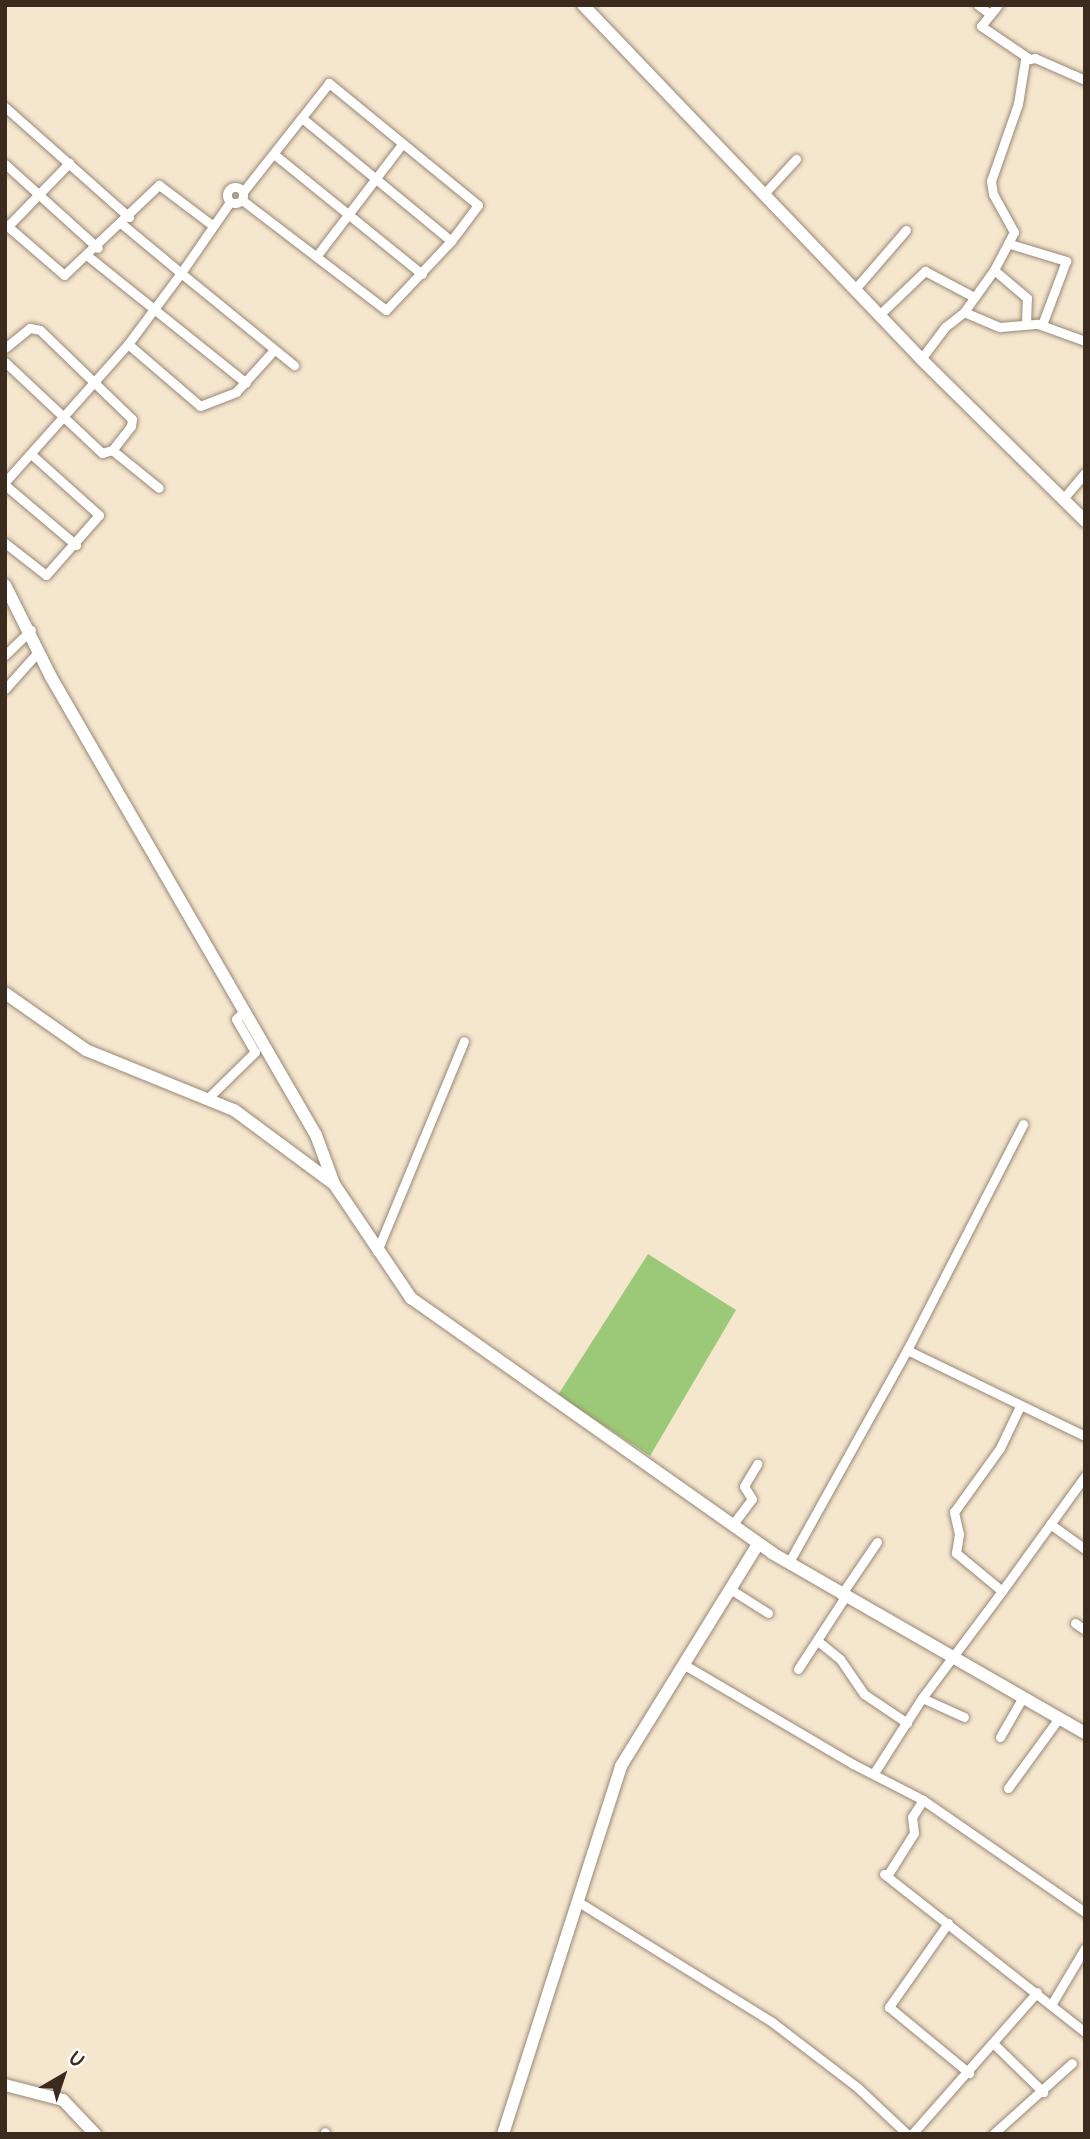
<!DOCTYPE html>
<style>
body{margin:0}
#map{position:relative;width:1090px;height:2139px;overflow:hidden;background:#f5e6ce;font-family:Pangolin,sans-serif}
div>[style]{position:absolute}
.green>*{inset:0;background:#9cc977}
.roads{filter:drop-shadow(0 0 2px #988876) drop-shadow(0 0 2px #988876)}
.street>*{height:9px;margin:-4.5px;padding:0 4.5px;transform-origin:4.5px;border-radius:4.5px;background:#fff}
.street>.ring{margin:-4.5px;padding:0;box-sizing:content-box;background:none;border:9px solid #fff;border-radius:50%}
.secondary>*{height:12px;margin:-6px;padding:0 6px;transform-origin:6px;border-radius:6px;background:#fff}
span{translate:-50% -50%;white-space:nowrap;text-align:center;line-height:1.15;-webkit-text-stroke:5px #fdfcf7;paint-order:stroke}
.frame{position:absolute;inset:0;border:7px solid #3b2a1e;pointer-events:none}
.north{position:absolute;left:28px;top:2041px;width:70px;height:70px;-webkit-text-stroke:5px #fdfcf7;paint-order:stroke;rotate:39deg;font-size:19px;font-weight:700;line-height:28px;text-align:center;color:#3b2a1e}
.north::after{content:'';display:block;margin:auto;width:24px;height:32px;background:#3b2a1e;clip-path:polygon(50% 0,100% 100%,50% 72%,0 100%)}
</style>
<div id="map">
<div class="green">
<div style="clip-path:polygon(648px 1254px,736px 1310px,650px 1456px,558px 1395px)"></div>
</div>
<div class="roads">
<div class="street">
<div style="left:978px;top:5px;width:15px;rotate:37deg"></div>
<div style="left:998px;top:5px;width:27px;rotate:129deg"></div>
<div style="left:981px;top:26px;width:57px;rotate:34.2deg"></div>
<div style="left:5px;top:107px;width:166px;rotate:41.6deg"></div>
<div style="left:302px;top:118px;width:193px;rotate:39.5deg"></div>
<div style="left:275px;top:155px;width:189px;rotate:39deg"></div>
<div style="left:5px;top:164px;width:125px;rotate:42.1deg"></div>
<div class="ring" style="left:227px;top:187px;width:7px;height:7px"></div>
<div style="left:763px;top:195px;width:49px;rotate:-47.5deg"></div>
<div style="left:242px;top:200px;width:181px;rotate:37.4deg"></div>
<div style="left:386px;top:310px;width:95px;rotate:-46.7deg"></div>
<div style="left:451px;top:241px;width:45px;rotate:-53.1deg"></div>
<div style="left:478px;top:205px;width:193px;rotate:-140.7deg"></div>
<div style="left:329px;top:83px;width:139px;rotate:128.3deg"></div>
<div style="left:5px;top:224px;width:78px;rotate:40.8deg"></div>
<div style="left:64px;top:275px;width:131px;rotate:-43.5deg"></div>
<div style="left:159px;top:185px;width:66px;rotate:37deg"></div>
<div style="left:122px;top:224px;width:77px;rotate:39.7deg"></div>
<div style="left:181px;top:273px;width:86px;rotate:-55.4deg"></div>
<div style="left:8px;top:226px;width:88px;rotate:-45.9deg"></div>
<div style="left:1010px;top:244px;width:59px;rotate:16.9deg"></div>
<div style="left:1066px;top:261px;width:68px;rotate:110.6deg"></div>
<div style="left:318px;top:254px;width:138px;rotate:-52.6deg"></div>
<div style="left:89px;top:257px;width:201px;rotate:38.7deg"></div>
<div style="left:855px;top:289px;width:78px;rotate:-49.2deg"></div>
<div style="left:964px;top:312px;width:52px;rotate:-54.5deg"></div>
<div style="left:879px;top:315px;width:64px;rotate:-43.7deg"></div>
<div style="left:925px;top:271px;width:55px;rotate:28deg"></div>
<div style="left:1026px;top:324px;width:26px;rotate:-88deg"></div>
<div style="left:1027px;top:298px;width:43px;rotate:-139.7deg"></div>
<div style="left:994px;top:270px;width:43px;rotate:-62.2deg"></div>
<div style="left:1014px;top:232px;width:43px;rotate:-118.9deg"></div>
<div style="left:993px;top:194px;width:13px;rotate:-99deg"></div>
<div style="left:991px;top:181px;width:82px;rotate:-70.7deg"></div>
<div style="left:1018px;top:104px;width:45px;rotate:-81deg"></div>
<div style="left:1025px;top:60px;width:10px;rotate:-11deg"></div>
<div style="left:1035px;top:58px;width:55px;rotate:23.7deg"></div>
<div style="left:128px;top:344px;width:95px;rotate:40.7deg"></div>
<div style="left:200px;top:406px;width:39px;rotate:-21deg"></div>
<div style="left:236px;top:392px;width:57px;rotate:-47.9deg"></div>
<div style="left:5px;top:348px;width:32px;rotate:-39deg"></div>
<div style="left:30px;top:328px;width:10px;rotate:11deg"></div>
<div style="left:40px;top:330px;width:128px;rotate:44.1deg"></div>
<div style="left:132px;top:419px;width:7px;rotate:98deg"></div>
<div style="left:131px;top:426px;width:31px;rotate:128deg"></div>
<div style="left:112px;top:450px;width:10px;rotate:163deg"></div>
<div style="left:102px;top:453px;width:133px;rotate:-136.8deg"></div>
<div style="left:921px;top:359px;width:40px;rotate:-53deg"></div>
<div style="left:945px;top:327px;width:24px;rotate:-38deg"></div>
<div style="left:964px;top:312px;width:39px;rotate:23deg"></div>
<div style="left:1000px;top:327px;width:38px;rotate:-5deg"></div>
<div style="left:1038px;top:324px;width:50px;rotate:19.9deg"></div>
<div style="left:112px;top:450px;width:60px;rotate:39deg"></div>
<div style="left:5px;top:482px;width:185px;rotate:-48.3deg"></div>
<div style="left:128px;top:344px;width:89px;rotate:-53.3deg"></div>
<div style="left:181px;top:273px;width:146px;rotate:39.2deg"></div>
<div style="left:5px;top:485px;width:93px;rotate:40.2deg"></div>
<div style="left:1063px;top:499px;width:34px;rotate:-50deg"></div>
<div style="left:5px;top:543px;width:52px;rotate:38deg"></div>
<div style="left:46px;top:575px;width:80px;rotate:-48.5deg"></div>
<div style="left:99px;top:515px;width:91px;rotate:-138.1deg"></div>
<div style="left:5px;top:655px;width:36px;rotate:-44deg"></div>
<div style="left:5px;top:689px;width:50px;rotate:-48.3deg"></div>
<div style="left:208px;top:1098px;width:66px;rotate:-44.4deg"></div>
<div style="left:255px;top:1052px;width:38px;rotate:-120deg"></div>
<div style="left:236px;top:1019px;width:11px;rotate:-45deg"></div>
<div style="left:377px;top:1251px;width:227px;rotate:-67.5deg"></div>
<div style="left:907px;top:1350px;width:254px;rotate:-62.8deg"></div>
<div style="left:733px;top:1524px;width:31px;rotate:-53deg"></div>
<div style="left:752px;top:1499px;width:15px;rotate:-122deg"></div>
<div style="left:744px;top:1486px;width:26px;rotate:-59deg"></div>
<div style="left:1050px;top:1524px;width:43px;rotate:35.5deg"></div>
<div style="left:789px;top:1562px;width:243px;rotate:-60.9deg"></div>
<div style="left:907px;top:1350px;width:198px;rotate:25.8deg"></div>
<div style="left:730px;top:1589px;width:45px;rotate:32.3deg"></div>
<div style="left:1002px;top:1591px;width:142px;rotate:-54.2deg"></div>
<div style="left:841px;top:1595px;width:64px;rotate:-55.8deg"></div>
<div style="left:1075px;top:1623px;width:12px;rotate:35deg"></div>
<div style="left:819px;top:1642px;width:27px;rotate:39deg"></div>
<div style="left:840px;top:1659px;width:42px;rotate:55.6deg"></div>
<div style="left:864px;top:1694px;width:52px;rotate:34deg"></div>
<div style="left:683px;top:1664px;width:197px;rotate:30.5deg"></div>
<div style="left:853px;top:1764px;width:79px;rotate:27.2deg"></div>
<div style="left:923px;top:1800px;width:197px;rotate:34.7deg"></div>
<div style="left:798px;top:1669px;width:86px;rotate:-56.9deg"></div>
<div style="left:922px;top:1698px;width:46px;rotate:24.3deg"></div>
<div style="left:1000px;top:1737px;width:46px;rotate:-60.1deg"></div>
<div style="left:874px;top:1773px;width:89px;rotate:-57.4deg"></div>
<div style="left:922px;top:1698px;width:134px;rotate:-53.2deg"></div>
<div style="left:1002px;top:1591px;width:60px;rotate:-140.4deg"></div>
<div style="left:956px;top:1553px;width:19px;rotate:-81deg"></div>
<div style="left:959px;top:1534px;width:23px;rotate:-103deg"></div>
<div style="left:954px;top:1512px;width:79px;rotate:-54.3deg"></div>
<div style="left:1000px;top:1448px;width:47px;rotate:-64.5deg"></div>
<div style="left:1008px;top:1788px;width:87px;rotate:-53.9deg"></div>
<div style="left:884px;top:1874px;width:256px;rotate:38.2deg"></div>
<div style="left:887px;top:1876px;width:51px;rotate:-57.9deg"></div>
<div style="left:914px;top:1833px;width:16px;rotate:-97deg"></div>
<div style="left:912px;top:1817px;width:20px;rotate:-57deg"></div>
<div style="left:577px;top:1901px;width:229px;rotate:31.8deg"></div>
<div style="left:772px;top:2022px;width:107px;rotate:37.4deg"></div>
<div style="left:857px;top:2087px;width:69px;rotate:43.2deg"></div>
<div style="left:948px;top:1923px;width:103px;rotate:125.1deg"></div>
<div style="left:889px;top:2007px;width:104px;rotate:39.5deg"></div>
<div style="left:1051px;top:2005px;width:66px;rotate:-59.2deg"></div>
<div style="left:994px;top:2044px;width:69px;rotate:44.4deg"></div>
<div style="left:324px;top:2134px;width:2px;rotate:-63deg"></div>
<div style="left:912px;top:2134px;width:189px;rotate:-48.6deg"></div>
<div style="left:993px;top:2134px;width:106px;rotate:-41.9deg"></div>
</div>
<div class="secondary">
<div style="left:583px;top:5px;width:489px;rotate:46.3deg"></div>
<div style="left:921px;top:359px;width:231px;rotate:44.6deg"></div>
<div style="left:5px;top:585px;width:103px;rotate:63.4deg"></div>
<div style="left:51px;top:677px;width:529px;rotate:59.95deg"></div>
<div style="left:316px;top:1135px;width:52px;rotate:69.8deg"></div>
<div style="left:334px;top:1184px;width:138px;rotate:56deg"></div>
<div style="left:411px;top:1298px;width:442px;rotate:35.2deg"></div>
<div style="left:772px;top:1553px;width:361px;rotate:29.9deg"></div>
<div style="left:5px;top:993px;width:99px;rotate:35.1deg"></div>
<div style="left:86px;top:1050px;width:160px;rotate:22.1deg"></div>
<div style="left:234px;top:1110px;width:124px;rotate:36.5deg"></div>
<div style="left:5px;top:2085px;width:60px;rotate:14.5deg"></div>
<div style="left:63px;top:2100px;width:47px;rotate:46.7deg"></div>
<div style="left:503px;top:2134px;width:386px;rotate:-72.2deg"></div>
<div style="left:621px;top:1766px;width:261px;rotate:-58.3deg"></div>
</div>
</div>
<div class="frame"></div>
<div class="north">U</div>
</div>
